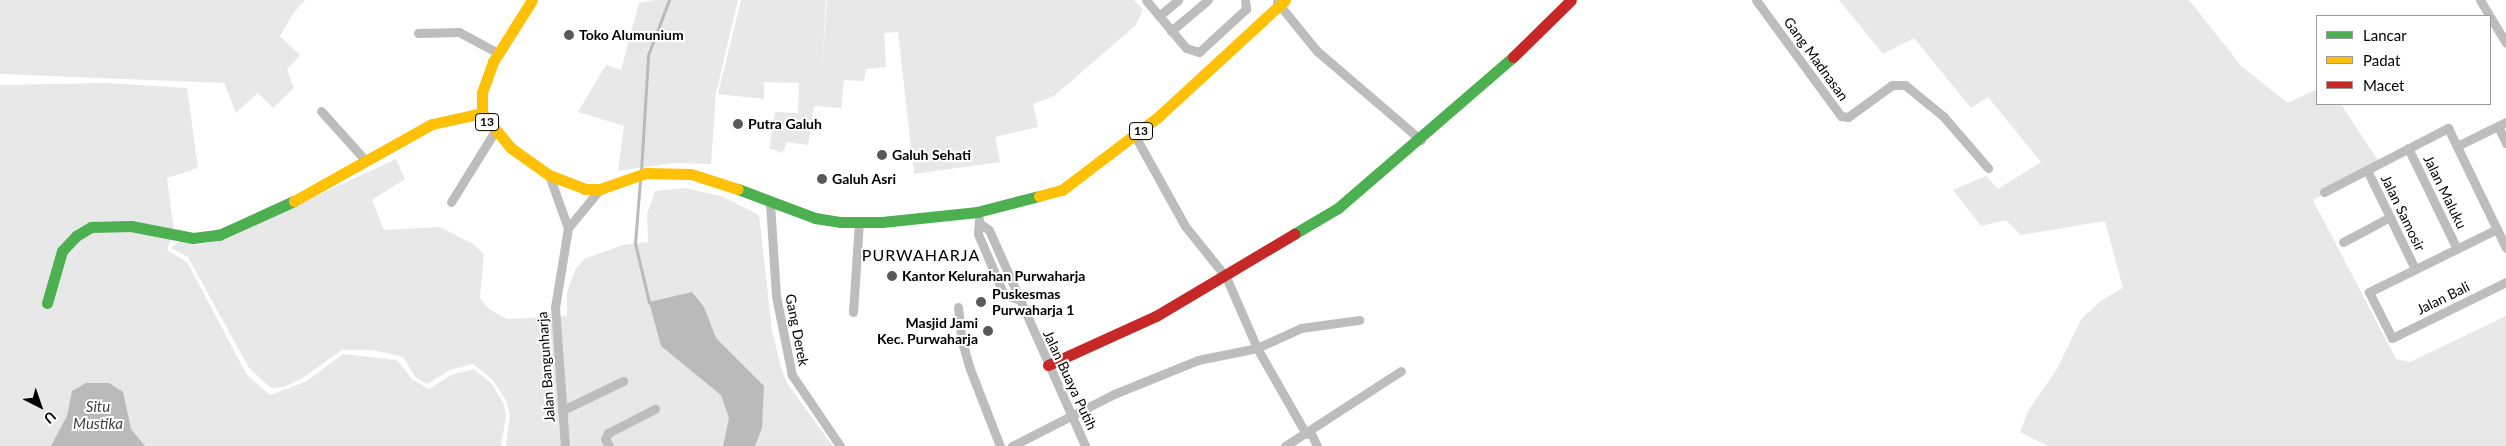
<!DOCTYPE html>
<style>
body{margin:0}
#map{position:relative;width:2506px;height:446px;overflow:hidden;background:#fff;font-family:Lato,sans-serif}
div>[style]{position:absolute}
.green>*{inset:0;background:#e8e8e8}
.water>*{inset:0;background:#bababa}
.stream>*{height:3px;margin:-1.5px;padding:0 1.5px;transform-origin:1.5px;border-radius:1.5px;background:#bababa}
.street>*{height:9px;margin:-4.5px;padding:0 4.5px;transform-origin:4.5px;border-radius:4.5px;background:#bdbdbd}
.fast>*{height:11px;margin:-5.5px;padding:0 5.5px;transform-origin:5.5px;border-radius:5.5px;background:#4caf50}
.slow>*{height:11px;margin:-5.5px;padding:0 5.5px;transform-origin:5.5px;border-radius:5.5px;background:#ffc107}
.jam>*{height:11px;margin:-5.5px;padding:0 5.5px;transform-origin:5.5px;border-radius:5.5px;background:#c62828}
.dots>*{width:14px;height:14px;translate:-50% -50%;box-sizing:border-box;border:2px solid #fff;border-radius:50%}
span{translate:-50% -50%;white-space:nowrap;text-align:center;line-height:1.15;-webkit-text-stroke:4px #fff;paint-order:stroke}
.shield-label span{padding:1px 4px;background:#fff;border:1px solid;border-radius:4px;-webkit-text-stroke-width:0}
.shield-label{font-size:12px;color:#000;font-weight:700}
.poi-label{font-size:14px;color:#000;font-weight:700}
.left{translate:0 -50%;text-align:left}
.right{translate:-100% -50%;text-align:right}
.street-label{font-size:14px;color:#000}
.water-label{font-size:15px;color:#3e3e3e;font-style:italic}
.quarter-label{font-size:16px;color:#000;letter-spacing:1px}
.legend{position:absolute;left:2316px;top:15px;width:175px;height:90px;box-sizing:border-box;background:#fff;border:1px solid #999;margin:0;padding:6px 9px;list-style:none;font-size:15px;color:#000}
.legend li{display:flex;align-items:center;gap:10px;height:25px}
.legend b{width:25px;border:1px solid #999}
.north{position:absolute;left:15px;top:381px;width:50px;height:50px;-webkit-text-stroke:4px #fff;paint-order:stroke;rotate:139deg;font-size:14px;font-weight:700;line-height:20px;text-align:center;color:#000}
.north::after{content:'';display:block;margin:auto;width:18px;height:22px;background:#000;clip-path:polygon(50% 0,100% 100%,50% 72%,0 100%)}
</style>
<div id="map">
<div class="green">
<div style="clip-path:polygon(0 0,305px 0,294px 12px,280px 36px,300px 55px,287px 69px,294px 88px,273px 108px,258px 93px,236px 113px,224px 83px,0 74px)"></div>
<div style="clip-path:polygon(655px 0,738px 0,716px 93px,711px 164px,672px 163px,618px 171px,624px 126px,578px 112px,606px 65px,621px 70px,639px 3px)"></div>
<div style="clip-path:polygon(741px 0,826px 0,822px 67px,827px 0,1134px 0,1143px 10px,1136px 25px,1054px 96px,1033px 104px,1038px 127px,995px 137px,1000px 162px,914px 174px,898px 32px,884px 33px,886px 67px,866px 69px,864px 81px,844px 80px,841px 108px,814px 106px,808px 145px,787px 142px,782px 153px,769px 148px,775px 112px,798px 113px,799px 83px,764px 82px,764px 99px,718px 94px)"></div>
<div style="clip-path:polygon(1839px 0,2189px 0,2242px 67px,2288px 103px,2317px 89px,2317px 104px,2341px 104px,2381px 165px,2313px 200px,2396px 359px,2410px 362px,2506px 316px,2506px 446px,2048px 446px,2020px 432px,2028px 411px,2057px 369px,2082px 318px,2102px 300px,2123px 288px,2105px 221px,2021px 235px,2006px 220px,1981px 226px,1953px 190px,1986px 176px,1998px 189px,2041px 162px,1988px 97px,1971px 108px,1914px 38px,1883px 54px)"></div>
<div style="clip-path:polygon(107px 83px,187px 88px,198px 168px,167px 178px,174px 231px,167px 250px,187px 262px,247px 375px,270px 395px,305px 382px,343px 354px,397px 360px,413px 380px,429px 389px,451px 375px,474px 369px,491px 383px,504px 404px,506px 416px,501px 446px,0 446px,0 85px)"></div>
<div style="clip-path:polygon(396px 159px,405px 179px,372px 200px,384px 230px,440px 227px,473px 244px,484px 254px,480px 298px,489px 309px,507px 319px,567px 316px,567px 292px,575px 270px,584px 259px,623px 245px,648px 242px,647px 214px,655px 191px,685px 188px,721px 196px,759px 215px,772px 331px,781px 368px,787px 383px,833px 446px,506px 446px,510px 415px,506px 400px,493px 380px,473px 364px,450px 370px,427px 384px,415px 377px,403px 357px,373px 350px,342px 350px,301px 379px,284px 387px,271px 388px,249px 368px,188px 257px,171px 248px,179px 241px,198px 245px,221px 240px)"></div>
</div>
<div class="water">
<div style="clip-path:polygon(692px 292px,704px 307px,716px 338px,764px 386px,762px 428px,755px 446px,723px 446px,729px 418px,721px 395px,661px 346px,649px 302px)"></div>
<div style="clip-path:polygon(86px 383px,109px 383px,123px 392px,131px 429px,145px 446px,51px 446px,67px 416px,72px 391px)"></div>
</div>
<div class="stream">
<div style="left:641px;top:171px;width:116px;rotate:-86.5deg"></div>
<div style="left:648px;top:55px;width:59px;rotate:-69.1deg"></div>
<div style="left:640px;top:180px;width:63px;rotate:94.5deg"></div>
<div style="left:635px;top:243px;width:61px;rotate:76.7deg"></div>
</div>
<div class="street">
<div style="left:1146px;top:0;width:62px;rotate:50.2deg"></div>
<div style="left:1186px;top:48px;width:14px;rotate:17deg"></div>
<div style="left:1199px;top:52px;width:64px;rotate:-42.5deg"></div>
<div style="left:1246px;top:9px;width:9px;rotate:-96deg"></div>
<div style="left:1756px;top:0;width:144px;rotate:53.8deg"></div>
<div style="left:1841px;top:116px;width:7px;rotate:8deg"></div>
<div style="left:1848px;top:117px;width:54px;rotate:-36deg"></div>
<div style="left:1892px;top:85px;width:13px"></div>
<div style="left:1905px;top:85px;width:49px;rotate:39.2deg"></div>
<div style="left:1943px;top:116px;width:69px;rotate:49.1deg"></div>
<div style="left:2480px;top:0;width:50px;rotate:58.8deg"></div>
<div style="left:1277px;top:2px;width:63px;rotate:50.8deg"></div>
<div style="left:1317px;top:51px;width:137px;rotate:40.6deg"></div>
<div style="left:1159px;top:16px;width:25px;rotate:-40deg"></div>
<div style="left:1171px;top:31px;width:48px;rotate:-40deg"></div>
<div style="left:418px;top:33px;width:41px;rotate:-1.4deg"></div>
<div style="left:459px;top:32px;width:44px;rotate:28.3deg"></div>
<div style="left:321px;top:111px;width:67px;rotate:48deg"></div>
<div style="left:2498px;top:126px;width:19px;rotate:65deg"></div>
<div style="left:1135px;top:136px;width:103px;rotate:60.9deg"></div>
<div style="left:1185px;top:226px;width:65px;rotate:51.2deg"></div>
<div style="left:1226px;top:277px;width:77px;rotate:66.4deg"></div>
<div style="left:1257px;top:348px;width:99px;rotate:60.3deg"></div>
<div style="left:2457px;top:146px;width:55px;rotate:-26.1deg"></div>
<div style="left:2408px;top:148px;width:112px;rotate:64.1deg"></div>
<div style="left:2367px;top:170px;width:110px;rotate:64.1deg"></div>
<div style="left:549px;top:175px;width:56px;rotate:70.3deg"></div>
<div style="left:568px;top:228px;width:80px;rotate:99.3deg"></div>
<div style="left:555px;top:307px;width:139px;rotate:85.9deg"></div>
<div style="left:2324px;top:192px;width:140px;rotate:-27.3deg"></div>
<div style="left:2448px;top:128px;width:133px;rotate:64.2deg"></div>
<div style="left:451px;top:202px;width:84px;rotate:-58.2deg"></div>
<div style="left:770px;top:203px;width:93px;rotate:86.3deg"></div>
<div style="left:776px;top:296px;width:81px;rotate:78.6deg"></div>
<div style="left:792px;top:375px;width:86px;rotate:55.9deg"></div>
<div style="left:979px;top:219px;width:15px;rotate:94deg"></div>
<div style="left:978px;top:234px;width:66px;rotate:66.9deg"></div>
<div style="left:1004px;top:295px;width:15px;rotate:16deg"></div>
<div style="left:981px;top:224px;width:10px;rotate:37deg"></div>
<div style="left:989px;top:230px;width:236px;rotate:66deg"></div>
<div style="left:568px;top:228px;width:50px;rotate:-50.6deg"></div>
<div style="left:2497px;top:229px;width:143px;rotate:153.8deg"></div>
<div style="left:2369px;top:292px;width:51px;rotate:63.4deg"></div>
<div style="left:2392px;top:338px;width:127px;rotate:-26.2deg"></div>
<div style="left:2343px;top:242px;width:53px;rotate:-28deg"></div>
<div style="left:958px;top:307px;width:31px;rotate:84deg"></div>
<div style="left:961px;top:338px;width:32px;rotate:74deg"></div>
<div style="left:970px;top:369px;width:83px;rotate:68.7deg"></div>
<div style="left:853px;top:312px;width:90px;rotate:-86.2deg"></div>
<div style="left:563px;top:410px;width:67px;rotate:-25.8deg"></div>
<div style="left:1310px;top:431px;width:17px;rotate:65deg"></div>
<div style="left:609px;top:446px;width:8px;rotate:-120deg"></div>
<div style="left:605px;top:439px;width:7px;rotate:-63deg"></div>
<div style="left:608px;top:433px;width:53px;rotate:-27.1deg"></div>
<div style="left:1012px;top:446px;width:114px;rotate:-27deg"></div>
<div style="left:1114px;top:394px;width:91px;rotate:-22deg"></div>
<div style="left:1198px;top:360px;width:60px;rotate:-11.5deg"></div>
<div style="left:1257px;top:348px;width:48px;rotate:-24.4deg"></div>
<div style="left:1301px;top:328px;width:59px;rotate:-7.9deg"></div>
<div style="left:1285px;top:446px;width:138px;rotate:-32.9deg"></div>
</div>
<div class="fast">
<div style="left:738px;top:189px;width:82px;rotate:20.6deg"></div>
<div style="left:815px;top:218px;width:25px;rotate:9deg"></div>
<div style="left:840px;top:222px;width:42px"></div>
<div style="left:882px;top:222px;width:96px;rotate:-6deg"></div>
<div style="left:977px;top:212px;width:64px;rotate:-14.5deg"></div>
<div style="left:1294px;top:234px;width:51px;rotate:-30.6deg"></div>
<div style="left:1338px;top:208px;width:231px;rotate:-40.8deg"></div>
<div style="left:47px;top:303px;width:54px;rotate:-73.9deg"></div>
<div style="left:62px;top:251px;width:21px;rotate:-47deg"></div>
<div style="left:76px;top:236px;width:17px;rotate:-31deg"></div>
<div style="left:91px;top:227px;width:40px;rotate:-1.4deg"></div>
<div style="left:131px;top:226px;width:63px;rotate:11deg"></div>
<div style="left:193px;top:238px;width:26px;rotate:-7deg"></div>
<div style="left:219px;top:235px;width:82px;rotate:-24.4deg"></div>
</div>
<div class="slow">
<div style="left:532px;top:0;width:73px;rotate:122.2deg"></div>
<div style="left:493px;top:62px;width:33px;rotate:110deg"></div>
<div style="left:482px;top:93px;width:20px;rotate:90deg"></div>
<div style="left:482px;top:113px;width:45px;rotate:50.4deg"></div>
<div style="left:511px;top:148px;width:47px;rotate:35.4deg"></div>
<div style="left:549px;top:175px;width:39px;rotate:21deg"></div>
<div style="left:585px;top:189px;width:15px"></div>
<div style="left:600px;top:189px;width:49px;rotate:-19.2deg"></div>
<div style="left:646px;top:173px;width:45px;rotate:1.3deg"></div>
<div style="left:691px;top:174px;width:49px;rotate:17.7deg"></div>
<div style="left:1039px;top:196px;width:24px;rotate:-15deg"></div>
<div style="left:1062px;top:190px;width:122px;rotate:-37.3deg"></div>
<div style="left:1159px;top:116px;width:171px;rotate:-42.6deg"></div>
<div style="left:294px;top:201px;width:158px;rotate:-29.2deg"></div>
<div style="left:432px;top:124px;width:51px;rotate:-12.4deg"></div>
</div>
<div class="jam">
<div style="left:1513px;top:57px;width:81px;rotate:-44.5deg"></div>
<div style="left:1048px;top:365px;width:119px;rotate:-24.4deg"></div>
<div style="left:1156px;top:316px;width:161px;rotate:-30.7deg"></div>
</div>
<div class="dots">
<div style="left:569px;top:35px;background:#595959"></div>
<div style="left:738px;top:124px;background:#595959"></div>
<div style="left:882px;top:155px;background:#595959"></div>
<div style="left:822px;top:179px;background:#595959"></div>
<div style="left:892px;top:276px;background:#595959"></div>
<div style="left:981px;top:302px;background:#595959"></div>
<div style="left:988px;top:331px;background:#595959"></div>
</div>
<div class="shield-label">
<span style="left:487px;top:122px">13</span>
<span style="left:1141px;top:131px">13</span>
</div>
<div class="poi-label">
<span class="left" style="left:579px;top:35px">Toko Alumunium</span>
<span class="left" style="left:748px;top:124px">Putra Galuh</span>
<span class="left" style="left:892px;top:155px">Galuh Sehati</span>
<span class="left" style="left:832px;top:179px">Galuh Asri</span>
<span class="left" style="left:902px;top:276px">Kantor Kelurahan Purwaharja</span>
<span class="left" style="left:992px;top:302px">Puskesmas<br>Purwaharja 1</span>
<span class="right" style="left:978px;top:331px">Masjid Jami<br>Kec. Purwaharja</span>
</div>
<div class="street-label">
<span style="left:1816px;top:59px;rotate:54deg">Gang Madnasan</span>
<span style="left:2445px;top:192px;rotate:64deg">Jalan Maluku</span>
<span style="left:2403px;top:213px;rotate:64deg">Jalan Samosir</span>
<span style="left:2443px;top:298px;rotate:-26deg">Jalan Bali</span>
<span style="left:797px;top:330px;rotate:79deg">Gang Derek</span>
<span style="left:546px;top:367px;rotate:-94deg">Jalan Bangunharja</span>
<span style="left:1070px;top:380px;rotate:65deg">Jalan Buaya Putih</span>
</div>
<div class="water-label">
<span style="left:98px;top:415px">Situ<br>Mustika</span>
</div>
<div class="quarter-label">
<span style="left:921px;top:255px">PURWAHARJA</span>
</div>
<ul class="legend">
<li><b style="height:6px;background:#4caf50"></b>Lancar</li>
<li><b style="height:6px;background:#ffc107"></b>Padat</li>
<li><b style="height:6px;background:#c62828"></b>Macet</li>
</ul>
<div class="north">U</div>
</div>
